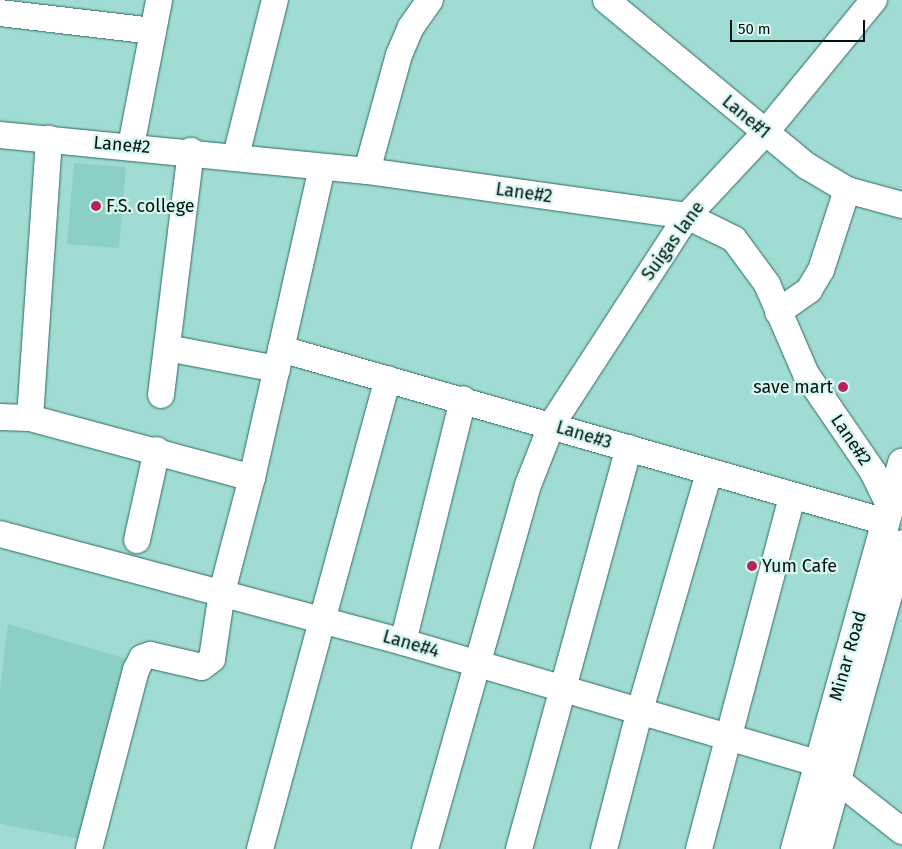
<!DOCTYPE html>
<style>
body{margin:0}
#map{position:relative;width:902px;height:849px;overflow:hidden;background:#a0dcd3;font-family:"Fira Sans",sans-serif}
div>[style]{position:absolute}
.built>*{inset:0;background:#8bcfc5}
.roads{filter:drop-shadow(0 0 1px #2f6a62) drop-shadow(0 0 1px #2f6a62)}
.minor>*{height:26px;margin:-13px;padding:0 13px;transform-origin:13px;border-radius:13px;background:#fff}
.major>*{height:28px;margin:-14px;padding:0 14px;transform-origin:14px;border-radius:14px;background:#fff}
.dots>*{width:14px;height:14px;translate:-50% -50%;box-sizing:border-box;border:2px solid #d9f7f1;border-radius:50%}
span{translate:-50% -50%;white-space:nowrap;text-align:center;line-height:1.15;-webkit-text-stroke:4.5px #d9f7f1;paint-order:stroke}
.street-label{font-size:18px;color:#001311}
.poi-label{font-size:18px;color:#001311}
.left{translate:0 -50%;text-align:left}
.right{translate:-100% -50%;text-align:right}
.scale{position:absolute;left:730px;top:20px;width:135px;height:22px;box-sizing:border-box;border:2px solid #001311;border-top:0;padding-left:6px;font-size:15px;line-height:18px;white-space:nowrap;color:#001311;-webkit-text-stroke:4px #d9f7f1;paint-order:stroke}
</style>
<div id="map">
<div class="built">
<div style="clip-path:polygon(74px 163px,126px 167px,119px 248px,67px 244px)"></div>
<div style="clip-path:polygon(8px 624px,144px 664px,91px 841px,0 824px,0 690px)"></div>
</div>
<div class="roads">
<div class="minor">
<div style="left:606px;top:0;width:261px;rotate:39.6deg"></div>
<div style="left:807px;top:166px;width:47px;rotate:31deg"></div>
<div style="left:847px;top:190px;width:57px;rotate:15.3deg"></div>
<div style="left:0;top:13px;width:154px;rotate:6.7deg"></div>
<div style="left:0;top:135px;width:369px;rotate:5.6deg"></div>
<div style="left:367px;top:171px;width:323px;rotate:8deg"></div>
<div style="left:687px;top:216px;width:52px;rotate:26.1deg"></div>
<div style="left:734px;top:239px;width:56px;rotate:53.7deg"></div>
<div style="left:767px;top:284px;width:98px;rotate:66.6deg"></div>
<div style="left:806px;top:374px;width:119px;rotate:55.6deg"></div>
<div style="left:873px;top:472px;width:39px;rotate:64deg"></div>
<div style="left:131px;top:146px;width:149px;rotate:-79.1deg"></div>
<div style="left:236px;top:156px;width:161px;rotate:-76deg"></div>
<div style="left:367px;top:171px;width:120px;rotate:-74.6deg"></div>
<div style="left:399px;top:55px;width:30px;rotate:-67deg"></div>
<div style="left:411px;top:27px;width:33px;rotate:-55deg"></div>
<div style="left:778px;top:312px;width:38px;rotate:-35deg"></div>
<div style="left:809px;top:290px;width:23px;rotate:-59deg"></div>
<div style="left:821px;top:270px;width:84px;rotate:-72deg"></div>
<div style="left:167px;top:348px;width:112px;rotate:10.8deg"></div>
<div style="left:281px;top:349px;width:629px;rotate:15.96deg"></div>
<div style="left:161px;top:395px;width:246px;rotate:-83deg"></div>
<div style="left:0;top:417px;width:30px;rotate:2deg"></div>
<div style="left:30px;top:418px;width:230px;rotate:15.1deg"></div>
<div style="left:30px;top:418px;width:280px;rotate:-86.1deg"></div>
<div style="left:0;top:534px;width:417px;rotate:15deg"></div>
<div style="left:403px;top:642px;width:434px;rotate:16.3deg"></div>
<div style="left:137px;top:540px;width:92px;rotate:-77.5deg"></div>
<div style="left:403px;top:642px;width:250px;rotate:-76.1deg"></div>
<div style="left:837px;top:780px;width:83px;rotate:38.1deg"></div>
<div style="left:89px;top:849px;width:185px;rotate:-75.3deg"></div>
<div style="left:136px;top:670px;width:13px;rotate:-63deg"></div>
<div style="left:142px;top:658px;width:9px;rotate:-21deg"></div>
<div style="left:150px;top:655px;width:53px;rotate:13deg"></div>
<div style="left:202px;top:667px;width:13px;rotate:-39deg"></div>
<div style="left:212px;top:659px;width:68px;rotate:-81.5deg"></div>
<div style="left:222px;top:592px;width:118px;rotate:-75.3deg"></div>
<div style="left:252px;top:478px;width:318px;rotate:-77.3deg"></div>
<div style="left:260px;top:849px;width:487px;rotate:-74.8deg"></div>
<div style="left:425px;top:849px;width:378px;rotate:-74.2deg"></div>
<div style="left:528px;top:485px;width:66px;rotate:-68.5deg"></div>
<div style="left:552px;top:424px;width:248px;rotate:-57deg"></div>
<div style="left:687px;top:216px;width:114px;rotate:-46.8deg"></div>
<div style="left:765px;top:133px;width:172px;rotate:-50.7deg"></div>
<div style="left:519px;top:849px;width:416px;rotate:-74.7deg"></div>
<div style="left:604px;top:849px;width:144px;rotate:-75.5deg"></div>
<div style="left:640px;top:710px;width:247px;rotate:-73.8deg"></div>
<div style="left:699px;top:849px;width:365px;rotate:-75.2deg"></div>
</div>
<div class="major">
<div style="left:795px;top:849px;width:401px;rotate:-74.5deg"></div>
<div style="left:818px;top:849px;width:316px;rotate:-74.6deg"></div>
</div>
</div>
<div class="dots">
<div style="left:96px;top:206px;background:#b4265b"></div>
<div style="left:843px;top:387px;background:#b4265b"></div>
<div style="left:752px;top:566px;background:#b4265b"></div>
</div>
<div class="street-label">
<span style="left:746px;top:117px;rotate:40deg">Lane#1</span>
<span style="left:122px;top:145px;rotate:5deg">Lane#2</span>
<span style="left:524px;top:193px;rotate:8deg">Lane#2</span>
<span style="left:673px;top:241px;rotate:-54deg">Suigas lane</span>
<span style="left:584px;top:435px;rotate:17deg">Lane#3</span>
<span style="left:851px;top:440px;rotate:56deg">Lane#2</span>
<span style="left:411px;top:644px;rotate:16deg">Lane#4</span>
<span style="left:848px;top:656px;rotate:-74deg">Minar Road</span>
</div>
<div class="poi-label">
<span class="left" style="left:106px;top:206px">F.S. college</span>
<span class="right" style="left:833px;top:387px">save mart</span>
<span class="left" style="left:762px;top:566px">Yum Cafe</span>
</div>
<div class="scale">50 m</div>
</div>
